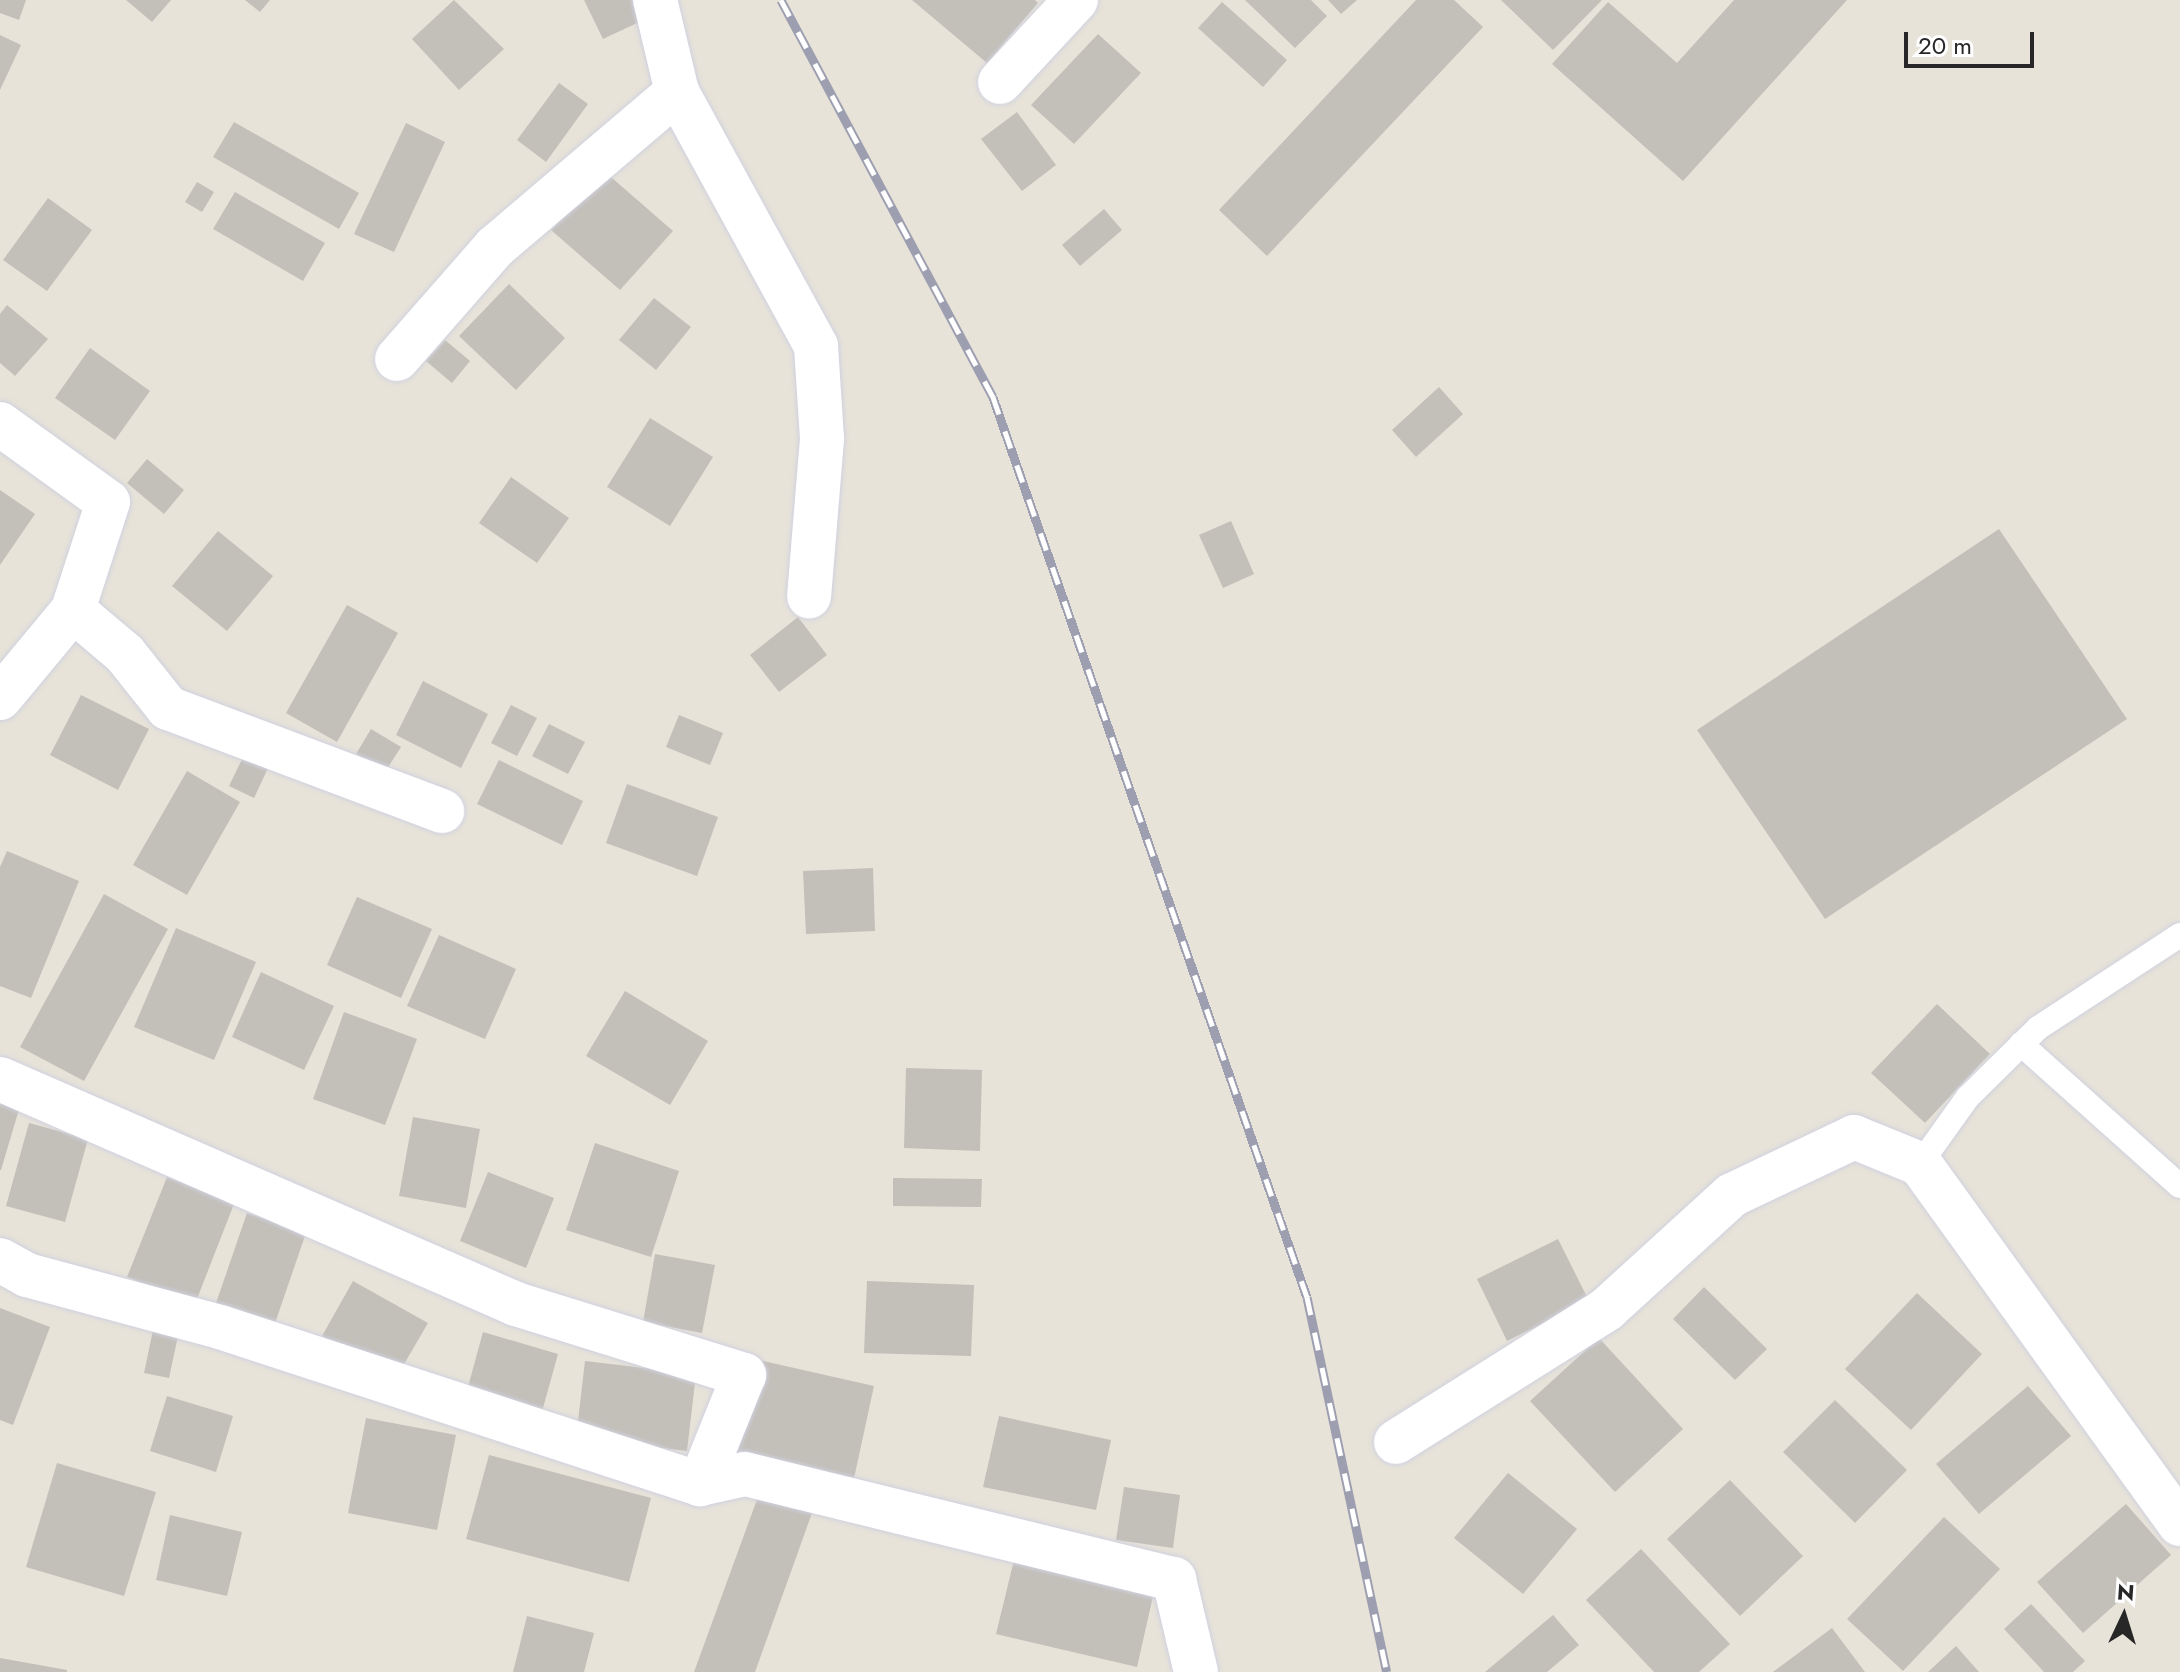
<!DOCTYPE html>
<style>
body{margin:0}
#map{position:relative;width:2180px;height:1672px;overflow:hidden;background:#e8e3d9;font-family:Jost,sans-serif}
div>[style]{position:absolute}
.building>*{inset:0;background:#c3bfb9}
.roads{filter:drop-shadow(0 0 2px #cfd1df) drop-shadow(0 0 2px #cfd1df)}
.service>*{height:24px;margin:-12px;padding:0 12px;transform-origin:12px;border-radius:12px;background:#fff}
.minor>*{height:44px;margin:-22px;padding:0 22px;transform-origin:22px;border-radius:22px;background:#fff}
.rail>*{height:9px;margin-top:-4.5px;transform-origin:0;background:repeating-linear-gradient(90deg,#fff 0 18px,#9d9fb0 0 36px);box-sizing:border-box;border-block:2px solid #9d9fb0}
span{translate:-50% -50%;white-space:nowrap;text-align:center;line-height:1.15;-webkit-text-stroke:8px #fff;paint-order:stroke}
.north{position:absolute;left:2084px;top:1576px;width:80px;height:80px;-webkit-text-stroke:6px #fff;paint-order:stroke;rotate:4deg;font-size:22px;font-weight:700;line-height:32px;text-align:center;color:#272727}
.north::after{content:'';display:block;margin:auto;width:28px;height:36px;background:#272727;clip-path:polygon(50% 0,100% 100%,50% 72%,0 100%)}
.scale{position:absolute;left:1904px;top:32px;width:130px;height:36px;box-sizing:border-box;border:4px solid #272727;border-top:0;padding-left:10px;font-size:24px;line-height:28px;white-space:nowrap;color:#272727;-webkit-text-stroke:6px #fff;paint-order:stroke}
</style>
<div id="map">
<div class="building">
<div style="clip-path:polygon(0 0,26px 0,19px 20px,0 13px)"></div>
<div style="clip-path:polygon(126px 0,171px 0,152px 22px)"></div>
<div style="clip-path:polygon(245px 0,270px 0,260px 12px)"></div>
<div style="clip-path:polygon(454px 0,504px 49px,459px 90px,412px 39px)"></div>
<div style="clip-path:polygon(584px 0,642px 0,650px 17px,603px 39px)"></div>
<div style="clip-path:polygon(912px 0,1035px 0,1038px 3px,987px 63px)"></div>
<div style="clip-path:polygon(1245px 0,1311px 0,1327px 16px,1295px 48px)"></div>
<div style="clip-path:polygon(1328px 0,1357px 0,1341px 14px)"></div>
<div style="clip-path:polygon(1416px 0,1454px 0,1483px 27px,1267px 256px,1219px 210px)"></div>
<div style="clip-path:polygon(1501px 0,1602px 0,1553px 50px)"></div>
<div style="clip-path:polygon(1734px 0,1847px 0,1683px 181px,1552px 64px,1608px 2px,1677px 63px)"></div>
<div style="clip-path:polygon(1222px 2px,1287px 60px,1263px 87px,1198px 28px)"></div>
<div style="clip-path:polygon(1098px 34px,1141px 73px,1074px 144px,1031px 105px)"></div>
<div style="clip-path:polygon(0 35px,21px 45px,0 90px)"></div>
<div style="clip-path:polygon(559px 83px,588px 104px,546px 162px,517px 140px)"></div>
<div style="clip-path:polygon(1017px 112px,1056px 165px,1022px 191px,981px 139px)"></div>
<div style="clip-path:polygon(234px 122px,359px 193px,339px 229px,213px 157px)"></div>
<div style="clip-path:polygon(406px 123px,445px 142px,394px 252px,354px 234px)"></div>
<div style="clip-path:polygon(604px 171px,673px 231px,620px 290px,551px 230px)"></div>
<div style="clip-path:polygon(197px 182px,214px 192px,202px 212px,185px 202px)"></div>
<div style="clip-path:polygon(235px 192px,325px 243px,303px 281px,213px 229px)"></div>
<div style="clip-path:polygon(48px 198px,92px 230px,47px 291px,3px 260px)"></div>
<div style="clip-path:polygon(1104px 209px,1122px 230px,1080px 266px,1062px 245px)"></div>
<div style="clip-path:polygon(509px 284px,565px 338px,516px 390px,459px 336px)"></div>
<div style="clip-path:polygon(654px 298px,691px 327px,656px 370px,619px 340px)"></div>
<div style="clip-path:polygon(7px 305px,48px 339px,15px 376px,0 363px,0 314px)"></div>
<div style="clip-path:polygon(445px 340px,470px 361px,452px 383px,426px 361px)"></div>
<div style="clip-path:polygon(90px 348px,150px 391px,115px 440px,55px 398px)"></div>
<div style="clip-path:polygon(1439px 387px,1463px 414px,1416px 457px,1392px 430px)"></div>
<div style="clip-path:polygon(650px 418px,713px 457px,670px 526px,607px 487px)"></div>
<div style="clip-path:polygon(147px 459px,184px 490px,164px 514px,127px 483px)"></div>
<div style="clip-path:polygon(511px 477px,569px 518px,537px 563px,479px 523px)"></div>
<div style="clip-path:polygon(0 490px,35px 514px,0 565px)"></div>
<div style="clip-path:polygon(1231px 521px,1254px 574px,1223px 588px,1199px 535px)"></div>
<div style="clip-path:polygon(1999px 529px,2127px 719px,1825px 919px,1697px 730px)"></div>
<div style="clip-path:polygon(218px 531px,273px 576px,227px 631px,172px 586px)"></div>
<div style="clip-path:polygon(347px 605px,398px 633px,337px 742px,286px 713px)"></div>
<div style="clip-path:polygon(798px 617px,827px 655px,779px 692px,750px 655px)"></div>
<div style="clip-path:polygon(423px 681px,488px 714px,461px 768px,396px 735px)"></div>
<div style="clip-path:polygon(81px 695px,149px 729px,118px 790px,50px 755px)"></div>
<div style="clip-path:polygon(511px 705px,537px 718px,517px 756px,491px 743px)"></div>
<div style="clip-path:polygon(679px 715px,723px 733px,710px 765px,666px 747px)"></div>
<div style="clip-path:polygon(549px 724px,585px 742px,568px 774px,532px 756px)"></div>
<div style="clip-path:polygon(371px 729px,401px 747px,385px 772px,356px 754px)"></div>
<div style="clip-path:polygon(244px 755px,269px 766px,254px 798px,229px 786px)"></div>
<div style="clip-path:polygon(499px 760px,583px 801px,562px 845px,477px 804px)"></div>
<div style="clip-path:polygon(187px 771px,240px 802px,187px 895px,133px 865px)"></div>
<div style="clip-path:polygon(627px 784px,718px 817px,697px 876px,606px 843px)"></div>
<div style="clip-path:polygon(7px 851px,79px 881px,31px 998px,0 986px,0 867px)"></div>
<div style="clip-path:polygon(873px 868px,875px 931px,806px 934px,803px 871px)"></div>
<div style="clip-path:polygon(104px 894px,168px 929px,84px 1081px,20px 1047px)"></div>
<div style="clip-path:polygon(357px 897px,432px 929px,401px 998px,327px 965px)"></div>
<div style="clip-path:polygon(176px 928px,256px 962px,214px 1060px,134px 1027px)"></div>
<div style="clip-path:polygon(439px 935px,516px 969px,485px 1039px,407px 1006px)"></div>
<div style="clip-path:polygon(261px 972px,334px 1006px,304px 1070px,232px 1037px)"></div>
<div style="clip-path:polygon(625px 991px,708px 1041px,670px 1105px,586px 1056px)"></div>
<div style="clip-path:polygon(1937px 1004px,1990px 1054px,1925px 1123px,1871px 1073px)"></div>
<div style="clip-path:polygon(344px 1012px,417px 1039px,385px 1125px,313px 1099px)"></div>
<div style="clip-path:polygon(906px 1068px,982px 1070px,980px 1151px,904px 1148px)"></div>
<div style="clip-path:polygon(0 1089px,23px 1096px,1px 1170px,0 1170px)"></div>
<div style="clip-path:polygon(413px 1117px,480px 1129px,466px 1208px,399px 1196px)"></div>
<div style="clip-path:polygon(29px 1123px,88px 1139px,65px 1222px,6px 1206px)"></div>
<div style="clip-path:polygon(595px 1143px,679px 1171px,651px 1257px,566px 1230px)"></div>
<div style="clip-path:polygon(488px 1172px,554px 1198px,526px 1268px,460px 1241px)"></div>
<div style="clip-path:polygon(167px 1177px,234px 1204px,195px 1304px,127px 1277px)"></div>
<div style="clip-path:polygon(893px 1178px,982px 1179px,981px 1207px,893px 1206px)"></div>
<div style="clip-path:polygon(247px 1213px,306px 1233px,274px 1326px,215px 1306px)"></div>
<div style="clip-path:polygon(1558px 1239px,1589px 1301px,1507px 1341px,1477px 1279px)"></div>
<div style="clip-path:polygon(655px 1254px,715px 1265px,702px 1333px,643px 1322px)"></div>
<div style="clip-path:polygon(353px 1281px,428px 1323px,396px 1378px,322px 1336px)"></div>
<div style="clip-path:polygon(867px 1281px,974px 1285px,971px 1356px,864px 1353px)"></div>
<div style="clip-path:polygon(1704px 1287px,1767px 1349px,1735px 1380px,1673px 1319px)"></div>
<div style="clip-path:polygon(1917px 1293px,1982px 1354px,1911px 1430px,1845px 1369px)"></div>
<div style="clip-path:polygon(0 1308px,50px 1327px,13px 1425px,0 1420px)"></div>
<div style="clip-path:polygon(153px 1330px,178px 1336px,169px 1378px,144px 1373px)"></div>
<div style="clip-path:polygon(483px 1332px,558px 1354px,538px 1426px,463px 1405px)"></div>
<div style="clip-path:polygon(1599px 1338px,1683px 1429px,1615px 1492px,1530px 1401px)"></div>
<div style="clip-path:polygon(754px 1359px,874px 1386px,853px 1483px,732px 1456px)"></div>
<div style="clip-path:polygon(585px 1361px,696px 1374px,687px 1451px,576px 1438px)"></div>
<div style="clip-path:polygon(2028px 1386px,2071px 1436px,1979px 1514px,1936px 1464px)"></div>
<div style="clip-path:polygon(167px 1396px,233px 1416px,216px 1472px,150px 1451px)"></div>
<div style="clip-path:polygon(1835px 1400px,1907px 1470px,1855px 1523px,1783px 1452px)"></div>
<div style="clip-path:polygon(999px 1416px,1111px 1440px,1096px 1510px,983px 1487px)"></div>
<div style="clip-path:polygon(366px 1418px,456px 1435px,437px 1530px,348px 1513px)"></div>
<div style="clip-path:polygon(489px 1455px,651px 1498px,629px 1582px,466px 1539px)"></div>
<div style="clip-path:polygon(57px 1463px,156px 1492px,124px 1596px,26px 1567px)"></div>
<div style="clip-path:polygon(1508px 1473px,1577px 1529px,1523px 1594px,1454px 1538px)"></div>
<div style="clip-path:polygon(1730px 1480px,1803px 1556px,1740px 1616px,1667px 1539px)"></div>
<div style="clip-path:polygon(1124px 1487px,1180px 1495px,1173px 1548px,1116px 1540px)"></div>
<div style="clip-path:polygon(759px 1494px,812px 1513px,755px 1672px,694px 1672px)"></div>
<div style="clip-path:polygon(2126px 1504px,2171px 1555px,2083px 1633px,2037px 1582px)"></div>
<div style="clip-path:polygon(170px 1515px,242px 1532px,227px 1596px,156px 1580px)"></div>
<div style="clip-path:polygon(1944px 1517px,2000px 1569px,1903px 1671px,1847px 1619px)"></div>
<div style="clip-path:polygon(1641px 1549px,1730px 1644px,1699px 1672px,1654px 1672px,1586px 1600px)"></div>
<div style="clip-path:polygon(1014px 1560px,1154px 1592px,1137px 1667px,996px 1634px)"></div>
<div style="clip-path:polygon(2031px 1604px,2085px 1661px,2073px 1672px,2044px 1672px,2004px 1629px)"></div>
<div style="clip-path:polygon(1553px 1615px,1579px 1645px,1547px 1672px,1485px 1672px)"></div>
<div style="clip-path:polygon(527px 1616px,594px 1633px,584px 1672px,513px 1672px)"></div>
<div style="clip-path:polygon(1832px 1628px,1865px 1672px,1773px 1672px)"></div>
<div style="clip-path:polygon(1956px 1646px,1979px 1672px,1928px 1672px)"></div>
<div style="clip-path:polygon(0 1658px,67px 1670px,67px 1672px,0 1672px)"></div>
</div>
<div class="roads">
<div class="service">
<div style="left:2021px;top:1044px;width:213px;rotate:41.8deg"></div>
<div style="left:1920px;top:1164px;width:82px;rotate:-54.4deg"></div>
<div style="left:1968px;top:1097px;width:98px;rotate:-44.6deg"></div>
<div style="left:2038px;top:1028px;width:170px;rotate:-33.2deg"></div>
</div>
<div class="minor">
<div style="left:1000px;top:82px;width:112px;rotate:-47.2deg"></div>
<div style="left:677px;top:92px;width:290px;rotate:61.3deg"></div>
<div style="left:816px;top:346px;width:93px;rotate:86.3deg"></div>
<div style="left:822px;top:439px;width:158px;rotate:94.7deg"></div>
<div style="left:397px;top:359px;width:149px;rotate:-48.8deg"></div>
<div style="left:495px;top:247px;width:239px;rotate:-40.4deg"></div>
<div style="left:677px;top:92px;width:95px;rotate:-103.4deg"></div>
<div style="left:0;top:424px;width:133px;rotate:35.8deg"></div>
<div style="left:108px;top:502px;width:114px;rotate:108deg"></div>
<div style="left:73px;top:610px;width:68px;rotate:40.2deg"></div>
<div style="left:125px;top:654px;width:69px;rotate:51.5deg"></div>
<div style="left:168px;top:708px;width:293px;rotate:20.6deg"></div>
<div style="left:0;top:698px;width:114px;rotate:-50.3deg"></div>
<div style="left:0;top:1079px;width:563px;rotate:23.56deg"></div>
<div style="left:516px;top:1304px;width:239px;rotate:17.3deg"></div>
<div style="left:744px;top:1375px;width:118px;rotate:112deg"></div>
<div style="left:0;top:1260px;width:31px;rotate:29deg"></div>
<div style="left:27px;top:1275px;width:200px;rotate:15.1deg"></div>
<div style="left:220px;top:1327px;width:505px;rotate:18.11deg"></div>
<div style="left:700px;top:1484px;width:46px;rotate:-12.5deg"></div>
<div style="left:745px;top:1474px;width:442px;rotate:13.8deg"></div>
<div style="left:1174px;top:1579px;width:96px;rotate:76.7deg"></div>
<div style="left:1396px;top:1442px;width:249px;rotate:-32.2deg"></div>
<div style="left:1607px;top:1309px;width:169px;rotate:-42.4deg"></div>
<div style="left:1732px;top:1195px;width:135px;rotate:-25.4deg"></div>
<div style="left:1854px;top:1137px;width:71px;rotate:22.2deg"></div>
<div style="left:1920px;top:1164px;width:444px;rotate:54.2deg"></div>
</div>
</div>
<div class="rail">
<div style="left:781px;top:0;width:450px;rotate:61.9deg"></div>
<div style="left:993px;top:397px;width:953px;rotate:70.77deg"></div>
<div style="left:1307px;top:1297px;width:383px;rotate:78deg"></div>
</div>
<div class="north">N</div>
<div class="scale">20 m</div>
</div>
